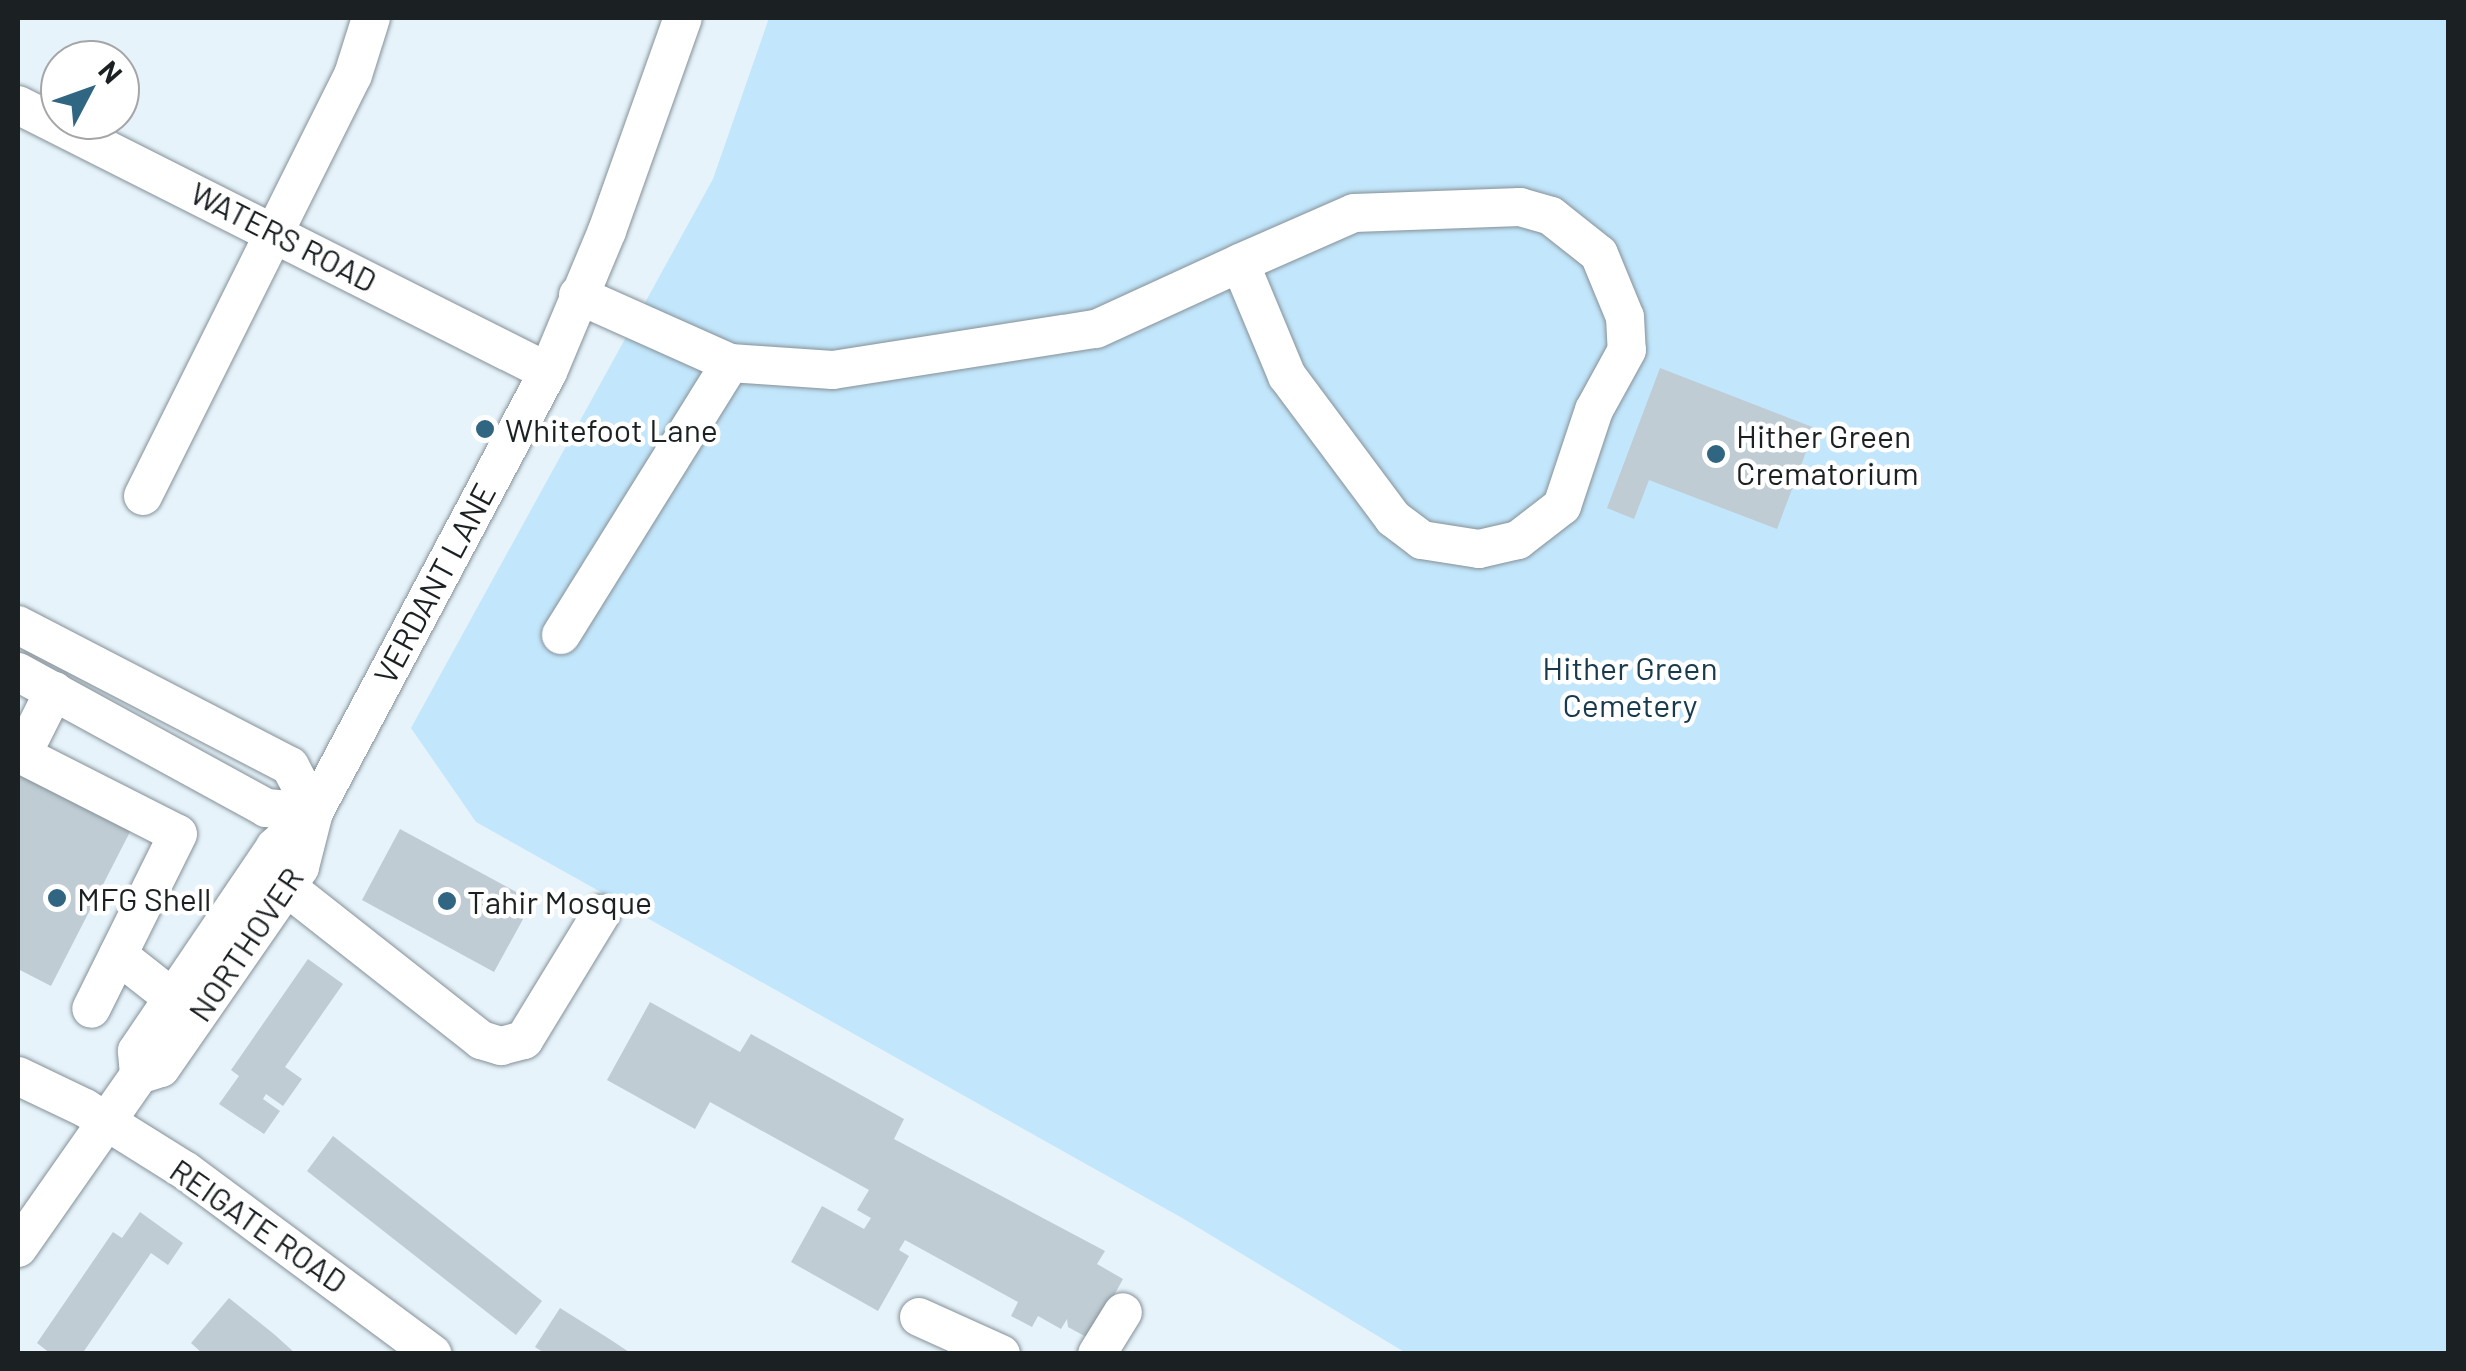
<!DOCTYPE html>
<style>
body{margin:0}
#map{position:relative;width:2466px;height:1371px;overflow:hidden;background:#e6f3fa;font-family:Barlow,sans-serif}
div>[style]{position:absolute}
.green>*{inset:0;background:#c2e6fb}
.building>*{inset:0;background:#bfccd3}
.roads{filter:drop-shadow(0 0 2px #859198) drop-shadow(0 0 2px #859198)}
.minor>*{height:38px;margin:-19px;padding:0 19px;transform-origin:19px;border-radius:19px;background:#fff}
.dots>*{width:28px;height:28px;translate:-50% -50%;box-sizing:border-box;border:5px solid #fff;border-radius:50%}
span{translate:-50% -50%;white-space:nowrap;text-align:center;line-height:1.15;-webkit-text-stroke:9px #fff;paint-order:stroke}
.street-label{font-size:32px;color:#1b2022}
.poi-label{font-size:32px;color:#1b2022}
.left{translate:0 -50%;text-align:left}
.park-label{font-size:32px;color:#173a4c}
.frame{position:absolute;inset:0;border:20px solid #1b2022;pointer-events:none}
.north{position:absolute;left:40px;top:40px;width:100px;height:100px;box-sizing:border-box;background:#fff;border:2px solid #a4a6a7;border-radius:50%;rotate:49deg;font-size:28px;font-weight:700;line-height:40px;text-align:center;color:#1b2022}
.north::after{content:'';display:block;margin:auto;width:35px;height:45px;background:#306682;clip-path:polygon(50% 0,100% 100%,50% 72%,0 100%)}
</style>
<div id="map">
<div class="green">
<div style="clip-path:polygon(769px 18px,2448px 18px,2448px 1353px,1406px 1353px,1184px 1219px,476px 822px,411px 728px,713px 179px)"></div>
</div>
<div class="building">
<div style="clip-path:polygon(1660px 368px,1815px 428px,1777px 529px,1649px 480px,1634px 519px,1607px 508px)"></div>
<div style="clip-path:polygon(18px 767px,133px 826px,51px 986px,18px 969px)"></div>
<div style="clip-path:polygon(400px 829px,533px 901px,494px 972px,362px 900px)"></div>
<div style="clip-path:polygon(308px 959px,343px 984px,285px 1067px,302px 1079px,283px 1106px,266px 1094px,263px 1099px,280px 1111px,264px 1134px,219px 1104px,239px 1076px,231px 1070px)"></div>
<div style="clip-path:polygon(650px 1002px,740px 1052px,751px 1034px,904px 1119px,894px 1139px,1105px 1251px,1097px 1264px,1123px 1279px,1090px 1339px,1068px 1327px,1067px 1319px,1061px 1329px,1038px 1316px,1032px 1327px,1011px 1316px,1018px 1302px,905px 1240px,899px 1250px,909px 1256px,878px 1311px,791px 1262px,822px 1206px,864px 1229px,871px 1218px,857px 1210px,869px 1190px,710px 1102px,695px 1129px,607px 1080px)"></div>
<div style="clip-path:polygon(333px 1136px,542px 1301px,516px 1335px,307px 1171px)"></div>
<div style="clip-path:polygon(140px 1212px,183px 1243px,168px 1265px,151px 1253px,82px 1354px,51px 1354px,37px 1343px,113px 1232px,122px 1238px)"></div>
<div style="clip-path:polygon(229px 1298px,275px 1335px,296px 1354px,203px 1354px,191px 1343px)"></div>
<div style="clip-path:polygon(560px 1308px,611px 1340px,632px 1354px,546px 1354px,535px 1347px)"></div>
</div>
<div class="roads">
<div class="minor">
<div style="left:18px;top:105px;width:593px;rotate:26.74deg"></div>
<div style="left:578px;top:295px;width:167px;rotate:24.1deg"></div>
<div style="left:730px;top:363px;width:103px;rotate:3.9deg"></div>
<div style="left:833px;top:370px;width:266px;rotate:-8.9deg"></div>
<div style="left:1096px;top:329px;width:158px;rotate:-24.6deg"></div>
<div style="left:1240px;top:263px;width:124px;rotate:-23.7deg"></div>
<div style="left:1354px;top:213px;width:166px;rotate:-2.1deg"></div>
<div style="left:1520px;top:207px;width:32px;rotate:16deg"></div>
<div style="left:1551px;top:216px;width:61px;rotate:38.4deg"></div>
<div style="left:1599px;top:254px;width:68px;rotate:67.6deg"></div>
<div style="left:1625px;top:317px;width:33px;rotate:87deg"></div>
<div style="left:1627px;top:350px;width:68px;rotate:118.8deg"></div>
<div style="left:1594px;top:410px;width:101px;rotate:108.4deg"></div>
<div style="left:1562px;top:506px;width:56px;rotate:142.3deg"></div>
<div style="left:1518px;top:540px;width:40px;rotate:167deg"></div>
<div style="left:1479px;top:549px;width:58px;rotate:-171deg"></div>
<div style="left:1422px;top:540px;width:36px;rotate:-143deg"></div>
<div style="left:1393px;top:518px;width:177px;rotate:-126.7deg"></div>
<div style="left:1287px;top:376px;width:122px;rotate:-112.6deg"></div>
<div style="left:143px;top:496px;width:470px;rotate:-63.5deg"></div>
<div style="left:353px;top:75px;width:60px;rotate:-72.5deg"></div>
<div style="left:18px;top:625px;width:306px;rotate:27.4deg"></div>
<div style="left:290px;top:766px;width:52px;rotate:62.4deg"></div>
<div style="left:561px;top:635px;width:320px;rotate:-58.1deg"></div>
<div style="left:18px;top:672px;width:283px;rotate:28.7deg"></div>
<div style="left:266px;top:808px;width:48px;rotate:4.8deg"></div>
<div style="left:18px;top:753px;width:179px;rotate:26.9deg"></div>
<div style="left:178px;top:834px;width:195px;rotate:116.4deg"></div>
<div style="left:22px;top:755px;width:72px;rotate:-63.4deg"></div>
<div style="left:288px;top:888px;width:246px;rotate:38.2deg"></div>
<div style="left:481px;top:1040px;width:21px;rotate:17deg"></div>
<div style="left:501px;top:1046px;width:24px;rotate:-15deg"></div>
<div style="left:524px;top:1040px;width:148px;rotate:-58.6deg"></div>
<div style="left:118px;top:955px;width:71px;rotate:38.2deg"></div>
<div style="left:139px;top:1075px;width:23px;rotate:-18deg"></div>
<div style="left:161px;top:1068px;width:244px;rotate:-55.3deg"></div>
<div style="left:300px;top:867px;width:57px;rotate:-75.7deg"></div>
<div style="left:314px;top:812px;width:498px;rotate:-62deg"></div>
<div style="left:548px;top:372px;width:153px;rotate:-67.3deg"></div>
<div style="left:607px;top:231px;width:226px;rotate:-70.4deg"></div>
<div style="left:18px;top:1076px;width:74px;rotate:25.5deg"></div>
<div style="left:85px;top:1108px;width:119px;rotate:32deg"></div>
<div style="left:186px;top:1171px;width:307px;rotate:36.6deg"></div>
<div style="left:18px;top:1248px;width:211px;rotate:-55deg"></div>
<div style="left:139px;top:1075px;width:24px;rotate:-95deg"></div>
<div style="left:137px;top:1051px;width:246px;rotate:-55.9deg"></div>
<div style="left:275px;top:847px;width:52px;rotate:-41.9deg"></div>
<div style="left:919px;top:1317px;width:90px;rotate:24.3deg"></div>
<div style="left:1097px;top:1354px;width:49px;rotate:-58.2deg"></div>
</div>
</div>
<div class="dots">
<div style="left:485px;top:429px;background:#306682"></div>
<div style="left:1716px;top:454px;background:#306682"></div>
<div style="left:57px;top:898px;background:#306682"></div>
<div style="left:447px;top:901px;background:#306682"></div>
</div>
<div class="street-label">
<span style="left:284px;top:236px;rotate:27deg">WATERS ROAD</span>
<span style="left:434px;top:583px;rotate:-62deg">VERDANT LANE</span>
<span style="left:245px;top:944px;rotate:-56deg">NORTHOVER</span>
<span style="left:259px;top:1225px;rotate:35deg">REIGATE ROAD</span>
</div>
<div class="poi-label">
<span class="left" style="left:505px;top:429px">Whitefoot Lane</span>
<span class="left" style="left:1736px;top:454px">Hither Green<br>Crematorium</span>
<span class="left" style="left:77px;top:898px">MFG Shell</span>
<span class="left" style="left:467px;top:901px">Tahir Mosque</span>
</div>
<div class="park-label">
<span style="left:1630px;top:686px">Hither Green<br>Cemetery</span>
</div>
<div class="frame"></div>
<div class="north">N</div>
</div>
